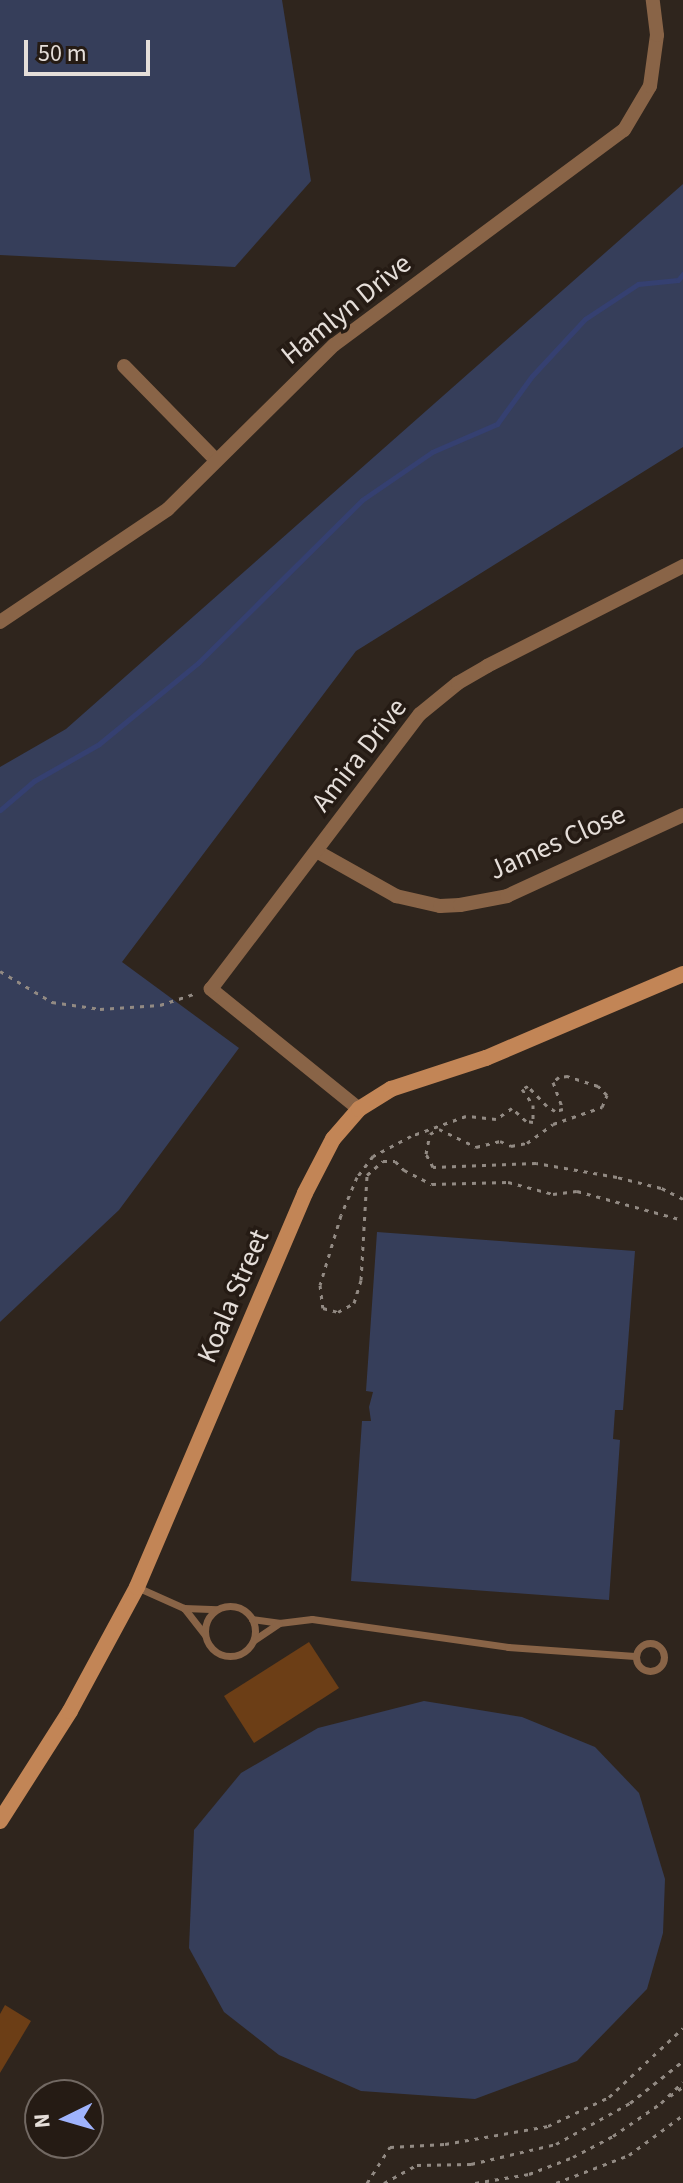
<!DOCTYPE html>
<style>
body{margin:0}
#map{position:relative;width:683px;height:2183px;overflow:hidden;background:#2f251d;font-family:"Source Sans 3",sans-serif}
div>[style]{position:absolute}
.green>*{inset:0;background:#363e5a}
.stream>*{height:5px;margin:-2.5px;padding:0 2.5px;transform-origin:2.5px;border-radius:2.5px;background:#354071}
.building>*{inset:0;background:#6c3e16}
.path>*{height:3px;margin-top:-1.5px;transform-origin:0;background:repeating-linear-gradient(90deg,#928a83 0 4px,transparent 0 10px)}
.lane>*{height:7px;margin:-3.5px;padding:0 3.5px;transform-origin:3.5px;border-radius:3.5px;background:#896447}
.lane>.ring{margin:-3.5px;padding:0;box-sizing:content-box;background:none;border:7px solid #896447;border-radius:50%}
.street>*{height:14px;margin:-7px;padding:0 7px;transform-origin:7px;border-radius:7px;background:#896447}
.secondary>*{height:16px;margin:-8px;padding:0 8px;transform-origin:8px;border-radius:8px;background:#c28556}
span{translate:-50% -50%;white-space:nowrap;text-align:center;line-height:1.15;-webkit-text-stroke:7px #251b14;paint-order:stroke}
.street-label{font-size:28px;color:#e5ded9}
.north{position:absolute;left:24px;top:2079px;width:80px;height:80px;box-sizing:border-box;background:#251b14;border:2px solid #726963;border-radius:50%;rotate:265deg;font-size:22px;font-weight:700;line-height:32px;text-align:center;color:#e5ded9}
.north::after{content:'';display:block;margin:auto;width:28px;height:36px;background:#9fb3fd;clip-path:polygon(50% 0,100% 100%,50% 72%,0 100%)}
.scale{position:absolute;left:24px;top:40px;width:126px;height:36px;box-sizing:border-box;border:4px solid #e5ded9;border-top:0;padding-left:10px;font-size:24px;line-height:28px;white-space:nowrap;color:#e5ded9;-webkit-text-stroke:6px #251b14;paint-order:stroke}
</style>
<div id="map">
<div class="green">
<div style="clip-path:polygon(0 0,282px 0,311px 181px,235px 267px,0 255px)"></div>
<div style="clip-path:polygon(683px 184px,683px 447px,356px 651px,122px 962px,239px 1048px,119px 1210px,0 1322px,0 767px,66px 729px)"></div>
<div style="clip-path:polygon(377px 1232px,635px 1251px,623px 1410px,615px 1410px,613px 1439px,620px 1440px,609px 1600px,351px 1581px,362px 1421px,371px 1421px,369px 1407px,373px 1392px,366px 1391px)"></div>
<div style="clip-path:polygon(424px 1701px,522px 1717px,595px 1747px,639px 1793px,665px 1879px,663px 1933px,647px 1989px,577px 2061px,475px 2099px,361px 2091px,279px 2055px,224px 2012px,189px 1948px,194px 1830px,241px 1773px,318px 1728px)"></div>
</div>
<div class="stream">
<div style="left:0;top:810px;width:45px;rotate:-40.5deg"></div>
<div style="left:34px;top:781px;width:75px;rotate:-29.6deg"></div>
<div style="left:99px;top:744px;width:128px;rotate:-39.3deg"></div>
<div style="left:198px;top:663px;width:231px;rotate:-44.8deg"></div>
<div style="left:362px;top:500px;width:85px;rotate:-34.4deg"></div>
<div style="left:432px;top:452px;width:71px;rotate:-23.3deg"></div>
<div style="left:497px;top:424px;width:59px;rotate:-53.9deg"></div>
<div style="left:532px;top:376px;width:78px;rotate:-47.1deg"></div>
<div style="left:585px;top:319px;width:64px;rotate:-33.4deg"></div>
<div style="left:638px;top:284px;width:40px;rotate:-5.7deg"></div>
<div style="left:678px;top:280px;width:8px;rotate:-50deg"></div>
</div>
<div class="building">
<div style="clip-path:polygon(309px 1642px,339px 1688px,254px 1743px,224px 1696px)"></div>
<div style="clip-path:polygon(5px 2005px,31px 2021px,0 2073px,0 2014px)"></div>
</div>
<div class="path">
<div style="left:0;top:971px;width:61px;rotate:30.8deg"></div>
<div style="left:52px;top:1002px;width:49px;rotate:8.3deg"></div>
<div style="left:100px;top:1009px;width:60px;rotate:-3.8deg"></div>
<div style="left:160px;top:1005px;width:39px;rotate:-18deg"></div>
<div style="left:683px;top:1199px;width:25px;rotate:-153deg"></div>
<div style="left:661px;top:1188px;width:45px;rotate:-166deg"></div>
<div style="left:617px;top:1177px;width:82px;rotate:-170.2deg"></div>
<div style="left:536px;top:1163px;width:103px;rotate:177.8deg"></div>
<div style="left:433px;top:1167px;width:15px;rotate:-118deg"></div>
<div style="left:426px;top:1154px;width:20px;rotate:-79deg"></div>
<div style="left:430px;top:1134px;width:10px;rotate:-29deg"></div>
<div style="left:439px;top:1129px;width:41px;rotate:25.9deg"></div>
<div style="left:476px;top:1147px;width:25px;rotate:-14deg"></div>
<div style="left:500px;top:1141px;width:12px;rotate:24deg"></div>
<div style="left:511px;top:1146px;width:16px;rotate:-11deg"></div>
<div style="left:527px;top:1143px;width:32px;rotate:-36deg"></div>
<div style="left:553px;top:1124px;width:52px;rotate:-19.1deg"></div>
<div style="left:602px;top:1107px;width:13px;rotate:-67deg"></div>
<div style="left:607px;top:1095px;width:13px;rotate:-135deg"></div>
<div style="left:598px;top:1086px;width:32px;rotate:-162deg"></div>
<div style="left:568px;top:1076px;width:9px;rotate:174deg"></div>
<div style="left:559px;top:1077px;width:8px;rotate:140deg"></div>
<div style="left:553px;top:1082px;width:29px;rotate:70deg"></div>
<div style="left:563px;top:1109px;width:8px;rotate:166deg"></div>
<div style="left:555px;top:1111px;width:9px;rotate:-148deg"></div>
<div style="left:547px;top:1106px;width:28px;rotate:-134deg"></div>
<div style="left:528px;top:1086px;width:7px;rotate:153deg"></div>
<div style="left:522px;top:1089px;width:19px;rotate:55deg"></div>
<div style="left:533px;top:1105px;width:17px;rotate:90deg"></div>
<div style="left:533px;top:1122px;width:7px;rotate:-172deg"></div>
<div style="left:526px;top:1121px;width:19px;rotate:-137deg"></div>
<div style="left:512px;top:1108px;width:19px;rotate:145deg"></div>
<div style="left:496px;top:1119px;width:30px;rotate:-174deg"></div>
<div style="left:466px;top:1116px;width:59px;rotate:160deg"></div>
<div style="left:411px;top:1136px;width:43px;rotate:152.2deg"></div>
<div style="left:373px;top:1156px;width:26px;rotate:127deg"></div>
<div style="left:357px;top:1177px;width:41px;rotate:112.8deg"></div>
<div style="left:341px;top:1215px;width:73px;rotate:106.7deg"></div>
<div style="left:320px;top:1285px;width:23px;rotate:83deg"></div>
<div style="left:323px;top:1308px;width:16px;rotate:15deg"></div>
<div style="left:338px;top:1312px;width:18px;rotate:-29deg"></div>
<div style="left:354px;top:1303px;width:24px;rotate:-73deg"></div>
<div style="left:361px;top:1280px;width:105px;rotate:-86.7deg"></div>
<div style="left:367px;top:1175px;width:21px;rotate:-41deg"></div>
<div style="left:383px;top:1161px;width:12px"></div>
<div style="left:395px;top:1161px;width:13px;rotate:45deg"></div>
<div style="left:404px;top:1170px;width:31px;rotate:27deg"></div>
<div style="left:432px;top:1184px;width:76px;rotate:-1.5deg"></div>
<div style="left:508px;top:1182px;width:47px;rotate:14.9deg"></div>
<div style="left:553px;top:1194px;width:24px;rotate:-7deg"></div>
<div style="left:577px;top:1191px;width:110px;rotate:15.3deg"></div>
<div style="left:670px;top:2096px;width:16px;rotate:-35deg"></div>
<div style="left:367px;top:2183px;width:43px;rotate:-57.4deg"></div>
<div style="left:390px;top:2147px;width:55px;rotate:-3.1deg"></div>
<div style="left:445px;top:2144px;width:105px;rotate:-9.9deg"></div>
<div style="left:548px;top:2126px;width:68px;rotate:-25.4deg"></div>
<div style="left:609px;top:2097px;width:101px;rotate:-43deg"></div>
<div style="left:384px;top:2183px;width:38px;rotate:-29deg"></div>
<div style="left:417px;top:2165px;width:54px;rotate:-1.1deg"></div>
<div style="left:471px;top:2164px;width:87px;rotate:-13.2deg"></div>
<div style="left:556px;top:2144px;width:85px;rotate:-29deg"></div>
<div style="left:630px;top:2103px;width:68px;rotate:-38.4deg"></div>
<div style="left:475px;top:2183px;width:55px;rotate:-9.5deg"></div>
<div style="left:529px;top:2174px;width:47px;rotate:-21.1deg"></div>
<div style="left:573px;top:2157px;width:45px;rotate:-27.7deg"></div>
<div style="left:613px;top:2136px;width:58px;rotate:-34.5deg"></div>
<div style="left:661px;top:2103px;width:30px;rotate:-44deg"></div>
<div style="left:556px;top:2183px;width:78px;rotate:-21deg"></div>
<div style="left:629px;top:2155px;width:67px;rotate:-36.5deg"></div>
</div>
<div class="lane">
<div style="left:139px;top:1588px;width:49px;rotate:24deg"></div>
<div style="left:184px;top:1608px;width:33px;rotate:2deg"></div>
<div class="ring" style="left:205px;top:1606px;width:43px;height:43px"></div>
<div style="left:184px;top:1608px;width:34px;rotate:52deg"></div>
<div style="left:252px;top:1619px;width:27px;rotate:8deg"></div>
<div style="left:279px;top:1623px;width:33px;rotate:-7deg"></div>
<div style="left:312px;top:1619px;width:198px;rotate:8.1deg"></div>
<div style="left:508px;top:1647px;width:127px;rotate:4.1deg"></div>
<div style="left:254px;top:1640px;width:30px;rotate:-34deg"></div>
<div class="ring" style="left:636px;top:1643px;width:21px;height:21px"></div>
</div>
<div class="street">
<div style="left:124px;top:366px;width:132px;rotate:45.6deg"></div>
<div style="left:0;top:622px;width:202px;rotate:-33.9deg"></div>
<div style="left:168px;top:509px;width:233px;rotate:-44.7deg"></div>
<div style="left:334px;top:345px;width:361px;rotate:-36.6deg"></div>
<div style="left:624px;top:130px;width:51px;rotate:-59.4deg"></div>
<div style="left:650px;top:86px;width:51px;rotate:-82.2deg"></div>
<div style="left:657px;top:35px;width:35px;rotate:-97deg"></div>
<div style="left:318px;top:852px;width:90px;rotate:29.4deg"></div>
<div style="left:396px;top:896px;width:45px;rotate:12.8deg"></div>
<div style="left:440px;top:906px;width:20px;rotate:-3deg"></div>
<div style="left:460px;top:905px;width:48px;rotate:-10.8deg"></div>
<div style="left:507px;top:896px;width:194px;rotate:-24.7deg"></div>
<div style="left:359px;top:1109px;width:191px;rotate:-141deg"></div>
<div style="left:211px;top:989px;width:345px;rotate:-52.8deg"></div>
<div style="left:420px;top:714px;width:49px;rotate:-39.2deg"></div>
<div style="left:458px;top:683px;width:34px;rotate:-30deg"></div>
<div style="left:487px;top:666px;width:220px;rotate:-27deg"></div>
</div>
<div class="secondary">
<div style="left:0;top:1821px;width:130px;rotate:-57.5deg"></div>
<div style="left:70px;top:1711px;width:141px;rotate:-61.6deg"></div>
<div style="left:137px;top:1587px;width:428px;rotate:-66.9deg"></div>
<div style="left:305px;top:1193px;width:61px;rotate:-62.6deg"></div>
<div style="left:333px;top:1139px;width:40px;rotate:-49deg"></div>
<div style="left:359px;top:1109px;width:38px;rotate:-32deg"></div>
<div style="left:391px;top:1089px;width:100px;rotate:-18.1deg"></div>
<div style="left:486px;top:1058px;width:214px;rotate:-23.1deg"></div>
</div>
<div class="street-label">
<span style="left:346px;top:309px;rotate:-39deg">Hamlyn Drive</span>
<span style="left:359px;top:755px;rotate:-52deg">Amira Drive</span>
<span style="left:557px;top:842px;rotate:-24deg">James Close</span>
<span style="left:233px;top:1296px;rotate:-67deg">Koala Street</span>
</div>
<div class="north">N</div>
<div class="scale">50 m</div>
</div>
